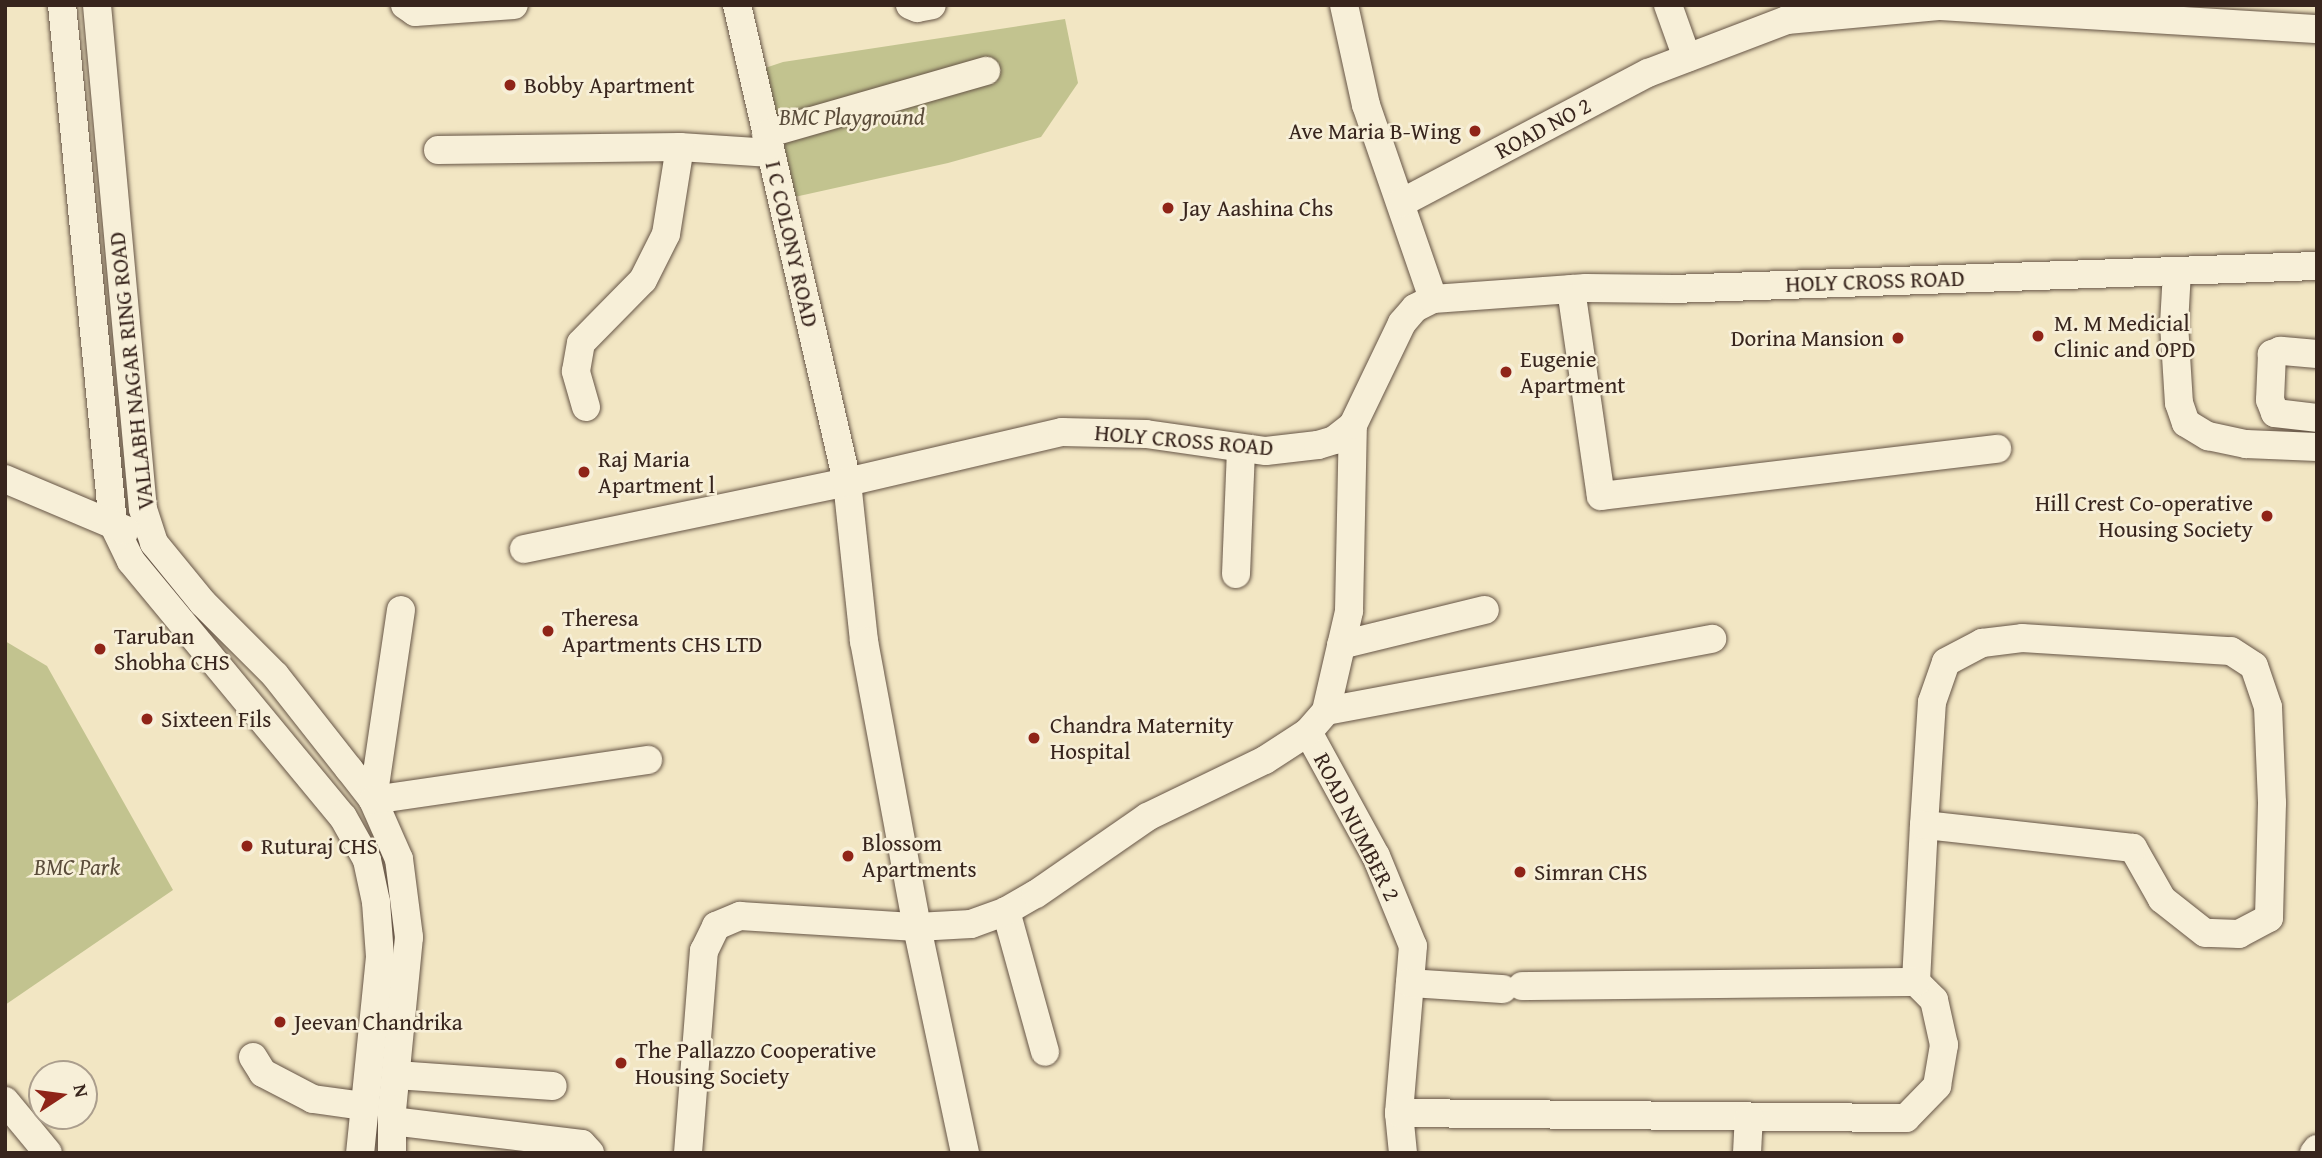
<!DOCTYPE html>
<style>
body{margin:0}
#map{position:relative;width:2322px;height:1158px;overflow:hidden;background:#f2e6c3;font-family:"Gentium Book Plus",serif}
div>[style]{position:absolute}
.green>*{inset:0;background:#c2c38f}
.roads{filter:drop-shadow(0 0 2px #665546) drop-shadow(0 0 2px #665546)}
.minor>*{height:28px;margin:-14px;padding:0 14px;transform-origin:14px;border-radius:14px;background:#f7efd8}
.dots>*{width:19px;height:19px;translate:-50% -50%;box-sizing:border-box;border:4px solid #f7efd8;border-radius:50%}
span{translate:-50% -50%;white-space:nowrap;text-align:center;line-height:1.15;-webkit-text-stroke:5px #f7efd8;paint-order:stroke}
.poi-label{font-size:23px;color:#38251d}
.left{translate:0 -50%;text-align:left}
.right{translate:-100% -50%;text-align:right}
.park-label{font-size:23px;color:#5a4c3a;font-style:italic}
.street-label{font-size:23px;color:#38251d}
.frame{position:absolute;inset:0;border:7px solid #38251d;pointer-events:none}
.north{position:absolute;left:28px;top:1060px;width:70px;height:70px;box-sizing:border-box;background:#f7efd8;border:2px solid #ab9e8d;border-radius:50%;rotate:77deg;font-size:19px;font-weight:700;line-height:28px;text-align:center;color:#38251d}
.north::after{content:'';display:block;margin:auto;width:24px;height:32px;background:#8f2418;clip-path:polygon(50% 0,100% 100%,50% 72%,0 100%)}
</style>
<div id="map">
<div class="green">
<div style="clip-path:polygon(1065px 19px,1078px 83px,1041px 137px,948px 163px,790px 198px,765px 68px,783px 62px)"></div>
<div style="clip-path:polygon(5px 641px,47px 666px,173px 890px,5px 1005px)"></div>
</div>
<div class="roads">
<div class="minor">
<div style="left:62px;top:5px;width:521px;rotate:84.39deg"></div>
<div style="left:113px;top:524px;width:41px;rotate:64.1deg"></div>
<div style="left:131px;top:561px;width:332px;rotate:50.4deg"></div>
<div style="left:343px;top:817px;width:49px;rotate:60.8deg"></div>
<div style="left:367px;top:860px;width:43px;rotate:77.9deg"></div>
<div style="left:376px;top:902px;width:55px;rotate:85.8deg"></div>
<div style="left:380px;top:957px;width:197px;rotate:95.8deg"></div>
<div style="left:97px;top:5px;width:506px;rotate:84.79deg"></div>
<div style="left:143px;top:509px;width:36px;rotate:72deg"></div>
<div style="left:154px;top:543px;width:77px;rotate:50.8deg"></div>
<div style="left:203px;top:603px;width:102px;rotate:45deg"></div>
<div style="left:275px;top:675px;width:120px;rotate:51.8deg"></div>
<div style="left:349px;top:769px;width:39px;rotate:52deg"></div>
<div style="left:373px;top:800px;width:64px;rotate:66.2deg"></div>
<div style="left:399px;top:859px;width:79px;rotate:82.7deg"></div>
<div style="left:409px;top:937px;width:173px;rotate:95.6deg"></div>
<div style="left:392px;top:1109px;width:44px;rotate:90deg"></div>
<div style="left:405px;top:5px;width:12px;rotate:35deg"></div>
<div style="left:415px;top:12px;width:99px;rotate:-4deg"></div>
<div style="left:737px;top:5px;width:490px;rotate:77deg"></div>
<div style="left:847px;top:482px;width:160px;rotate:83.9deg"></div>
<div style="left:864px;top:641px;width:291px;rotate:79.5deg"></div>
<div style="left:917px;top:927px;width:231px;rotate:78deg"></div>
<div style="left:910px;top:5px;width:8px;rotate:23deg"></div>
<div style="left:917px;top:8px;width:15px;rotate:-11deg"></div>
<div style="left:1344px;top:5px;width:102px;rotate:77.6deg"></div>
<div style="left:1366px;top:105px;width:205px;rotate:70.9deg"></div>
<div style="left:1668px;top:5px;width:56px;rotate:70.3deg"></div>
<div style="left:766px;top:134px;width:229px;rotate:-16deg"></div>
<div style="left:438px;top:150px;width:242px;rotate:-0.7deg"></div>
<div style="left:680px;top:147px;width:91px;rotate:3.8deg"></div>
<div style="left:1401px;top:203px;width:279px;rotate:-27.8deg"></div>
<div style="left:1648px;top:73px;width:149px;rotate:-20.9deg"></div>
<div style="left:1787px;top:20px;width:152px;rotate:-5.3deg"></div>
<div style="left:1938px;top:6px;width:380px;rotate:3.5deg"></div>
<div style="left:2177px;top:271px;width:53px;rotate:93.2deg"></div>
<div style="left:2174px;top:324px;width:79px;rotate:86.4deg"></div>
<div style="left:2179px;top:403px;width:21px;rotate:71deg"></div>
<div style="left:2186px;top:423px;width:26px;rotate:31deg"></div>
<div style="left:2208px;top:436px;width:39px;rotate:12deg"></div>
<div style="left:2246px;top:444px;width:71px;rotate:2.4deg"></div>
<div style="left:1571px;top:289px;width:209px;rotate:81.8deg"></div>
<div style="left:1601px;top:496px;width:399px;rotate:-6.8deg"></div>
<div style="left:2317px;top:354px;width:37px;rotate:-175deg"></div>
<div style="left:2280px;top:351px;width:9px;rotate:159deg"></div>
<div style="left:2272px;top:354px;width:46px;rotate:92.5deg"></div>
<div style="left:2270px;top:400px;width:14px;rotate:69deg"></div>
<div style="left:2275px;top:413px;width:42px;rotate:6.8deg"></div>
<div style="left:586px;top:407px;width:37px;rotate:-106deg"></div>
<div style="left:576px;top:371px;width:28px;rotate:-80deg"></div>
<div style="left:581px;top:343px;width:88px;rotate:-45.5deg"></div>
<div style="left:643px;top:280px;width:51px;rotate:-63.4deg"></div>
<div style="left:666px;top:234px;width:88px;rotate:-80.9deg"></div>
<div style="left:5px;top:479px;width:131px;rotate:22.9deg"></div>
<div style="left:524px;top:549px;width:330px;rotate:-11.7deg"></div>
<div style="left:847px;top:482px;width:221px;rotate:-13.1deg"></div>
<div style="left:1062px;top:432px;width:84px;rotate:1.4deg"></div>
<div style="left:1146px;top:434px;width:121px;rotate:8.1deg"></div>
<div style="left:1266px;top:451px;width:52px;rotate:-6.6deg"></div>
<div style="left:1318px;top:445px;width:17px;rotate:-17deg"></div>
<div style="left:1334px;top:440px;width:24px;rotate:-38deg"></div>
<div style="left:1236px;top:574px;width:125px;rotate:-87.7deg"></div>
<div style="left:401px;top:610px;width:192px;rotate:98.4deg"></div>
<div style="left:373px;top:800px;width:278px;rotate:-8.3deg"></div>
<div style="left:1341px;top:645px;width:148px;rotate:-13.7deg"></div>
<div style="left:1326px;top:711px;width:393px;rotate:-10.6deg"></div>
<div style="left:1308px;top:732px;width:141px;rotate:61.3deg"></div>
<div style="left:1376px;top:856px;width:97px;rotate:67.7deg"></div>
<div style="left:1413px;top:946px;width:168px;rotate:94.8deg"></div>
<div style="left:1399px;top:1113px;width:40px;rotate:84.3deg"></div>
<div style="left:1006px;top:911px;width:146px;rotate:74.5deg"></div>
<div style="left:1916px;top:982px;width:157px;rotate:-87.1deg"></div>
<div style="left:1924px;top:825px;width:123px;rotate:-86.3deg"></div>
<div style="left:1932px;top:702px;width:42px;rotate:-70.7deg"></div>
<div style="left:1946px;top:662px;width:41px;rotate:-27.8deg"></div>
<div style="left:1982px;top:643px;width:40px;rotate:-7.1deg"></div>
<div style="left:2022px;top:638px;width:209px;rotate:3.6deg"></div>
<div style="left:2231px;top:651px;width:27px;rotate:33deg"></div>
<div style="left:2254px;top:666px;width:43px;rotate:71.1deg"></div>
<div style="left:2268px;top:707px;width:96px;rotate:87.6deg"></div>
<div style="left:2272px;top:803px;width:115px;rotate:91.5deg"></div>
<div style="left:2269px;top:918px;width:34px;rotate:152deg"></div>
<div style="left:2239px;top:934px;width:34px;rotate:-178deg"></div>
<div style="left:2205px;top:933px;width:55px;rotate:-141.7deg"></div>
<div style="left:2162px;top:899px;width:59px;rotate:-119.6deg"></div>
<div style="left:2133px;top:848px;width:210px;rotate:-173.7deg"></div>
<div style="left:1410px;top:983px;width:93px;rotate:3.7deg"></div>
<div style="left:253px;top:1057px;width:19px;rotate:58deg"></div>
<div style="left:263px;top:1073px;width:56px;rotate:27.5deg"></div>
<div style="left:313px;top:1099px;width:50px;rotate:8deg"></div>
<div style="left:396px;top:1075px;width:157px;rotate:4deg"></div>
<div style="left:5px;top:1101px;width:67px;rotate:50.4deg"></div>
<div style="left:1399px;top:1113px;width:507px;rotate:0.57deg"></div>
<div style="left:1906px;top:1118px;width:45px;rotate:-45.9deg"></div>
<div style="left:1937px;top:1086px;width:42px;rotate:-80.3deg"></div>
<div style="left:1944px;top:1045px;width:46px;rotate:-102.5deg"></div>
<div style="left:1934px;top:1000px;width:25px;rotate:-135deg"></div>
<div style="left:1916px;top:982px;width:394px;rotate:179.4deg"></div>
<div style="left:392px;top:1121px;width:191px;rotate:6.9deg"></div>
<div style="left:582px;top:1144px;width:12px;rotate:48deg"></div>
<div style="left:688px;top:1153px;width:203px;rotate:-85.5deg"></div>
<div style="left:704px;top:951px;width:28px;rotate:-64deg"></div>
<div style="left:716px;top:926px;width:26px;rotate:-23deg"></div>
<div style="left:740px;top:916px;width:177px;rotate:3.6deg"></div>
<div style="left:917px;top:927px;width:54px;rotate:-3.2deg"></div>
<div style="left:971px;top:924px;width:37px;rotate:-20deg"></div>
<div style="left:1006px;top:911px;width:34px;rotate:-30deg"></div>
<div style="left:1036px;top:894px;width:135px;rotate:-34.7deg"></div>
<div style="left:1147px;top:817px;width:131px;rotate:-25.8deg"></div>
<div style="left:1265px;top:760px;width:51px;rotate:-33.1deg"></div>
<div style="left:1308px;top:732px;width:28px;rotate:-49deg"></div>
<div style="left:1326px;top:711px;width:103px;rotate:-77deg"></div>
<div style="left:1349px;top:611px;width:186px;rotate:-88.8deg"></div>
<div style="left:1353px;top:425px;width:113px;rotate:-64.3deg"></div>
<div style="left:1402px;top:323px;width:20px;rotate:-49deg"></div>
<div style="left:1415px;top:308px;width:20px;rotate:-27deg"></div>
<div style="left:1433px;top:299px;width:153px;rotate:-4.1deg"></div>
<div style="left:1586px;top:288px;width:87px;rotate:0.7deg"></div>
<div style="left:1673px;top:289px;width:644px;rotate:-2.05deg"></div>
<div style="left:1747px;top:1153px;width:36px;rotate:-87deg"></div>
<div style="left:2314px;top:1153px;width:5px;rotate:-53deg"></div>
</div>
</div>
<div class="dots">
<div style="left:510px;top:85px;background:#8f2418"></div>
<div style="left:1475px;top:131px;background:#8f2418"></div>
<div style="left:1168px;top:208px;background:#8f2418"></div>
<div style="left:2038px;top:336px;background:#8f2418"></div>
<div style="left:1898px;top:338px;background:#8f2418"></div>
<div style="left:1506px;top:372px;background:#8f2418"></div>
<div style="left:584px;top:472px;background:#8f2418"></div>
<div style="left:2267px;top:516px;background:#8f2418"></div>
<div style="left:548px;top:631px;background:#8f2418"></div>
<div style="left:100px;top:649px;background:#8f2418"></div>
<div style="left:147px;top:719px;background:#8f2418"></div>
<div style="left:1034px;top:738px;background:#8f2418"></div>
<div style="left:247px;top:846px;background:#8f2418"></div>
<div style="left:848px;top:856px;background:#8f2418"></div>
<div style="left:1520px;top:872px;background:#8f2418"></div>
<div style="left:280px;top:1022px;background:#8f2418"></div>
<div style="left:621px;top:1063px;background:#8f2418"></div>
</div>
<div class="poi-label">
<span class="left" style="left:524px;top:85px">Bobby Apartment</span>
<span class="right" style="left:1461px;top:131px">Ave Maria B-Wing</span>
<span class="left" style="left:1182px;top:208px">Jay Aashina Chs</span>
<span class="left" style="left:2054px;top:336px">M. M Medicial<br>Clinic and OPD</span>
<span class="right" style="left:1884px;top:338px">Dorina Mansion</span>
<span class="left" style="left:1520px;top:372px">Eugenie<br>Apartment</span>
<span class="left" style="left:598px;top:472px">Raj Maria<br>Apartment l</span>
<span class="right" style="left:2253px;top:516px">Hill Crest Co-operative<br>Housing Society</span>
<span class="left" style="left:562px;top:631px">Theresa<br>Apartments CHS LTD</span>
<span class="left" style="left:114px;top:649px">Taruban<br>Shobha CHS</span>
<span class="left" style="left:161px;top:719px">Sixteen Fils</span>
<span class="left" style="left:1050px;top:738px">Chandra Maternity<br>Hospital</span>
<span class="left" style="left:862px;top:856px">Blossom<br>Apartments</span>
<span class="left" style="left:261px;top:846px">Ruturaj CHS</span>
<span class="left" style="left:1534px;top:872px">Simran CHS</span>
<span class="left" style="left:294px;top:1022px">Jeevan Chandrika</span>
<span class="left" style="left:635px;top:1063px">The Pallazzo Cooperative<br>Housing Society</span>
</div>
<div class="park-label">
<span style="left:852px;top:117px">BMC Playground</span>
<span style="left:77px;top:867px">BMC Park</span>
</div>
<div class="street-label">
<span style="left:1543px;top:128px;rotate:-28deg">ROAD NO 2</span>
<span style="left:792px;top:244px;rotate:77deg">I C COLONY ROAD</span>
<span style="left:1875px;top:281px;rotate:-2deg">HOLY CROSS ROAD</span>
<span style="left:131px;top:371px;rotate:-96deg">VALLABH NAGAR RING ROAD</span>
<span style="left:1184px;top:440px;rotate:5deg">HOLY CROSS ROAD</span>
<span style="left:1357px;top:827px;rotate:63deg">ROAD NUMBER 2</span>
</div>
<div class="frame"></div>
<div class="north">N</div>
</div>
